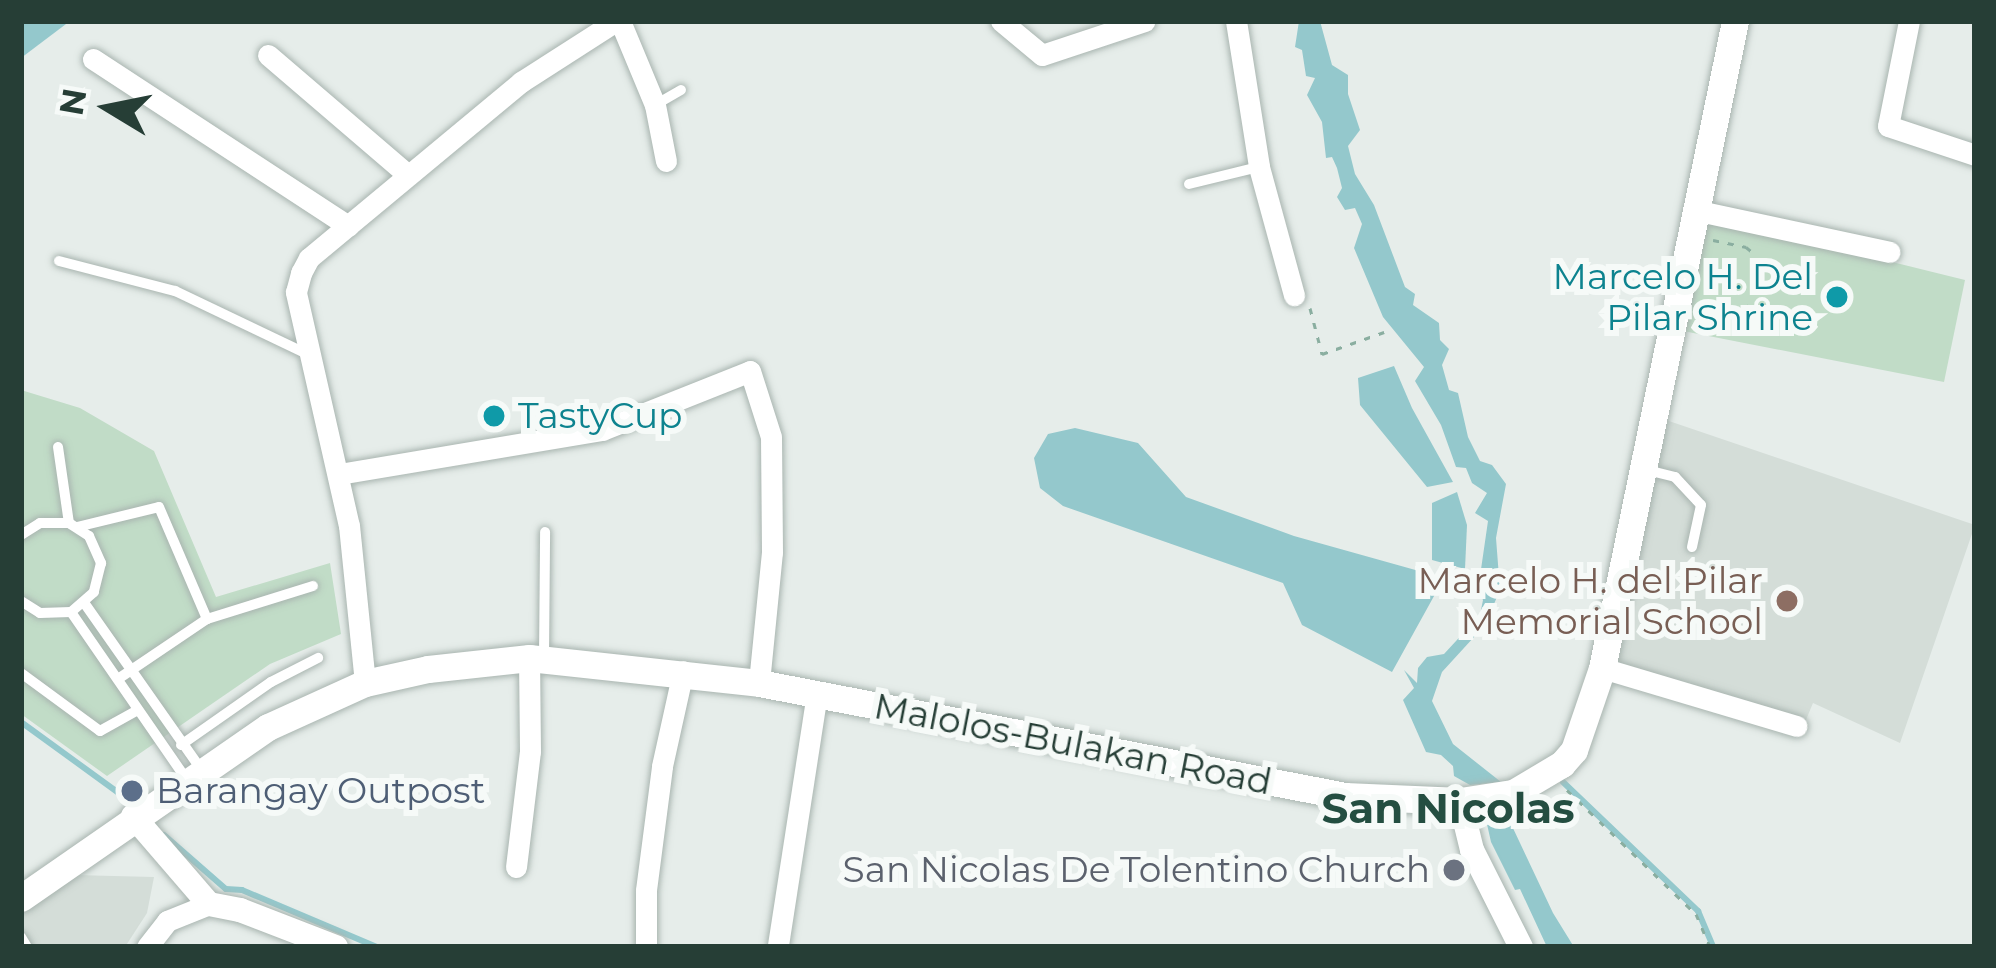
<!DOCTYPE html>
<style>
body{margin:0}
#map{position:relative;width:1996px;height:968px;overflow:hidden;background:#e6edea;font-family:Montserrat,sans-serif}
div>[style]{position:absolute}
.built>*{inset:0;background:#d4ddd8}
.green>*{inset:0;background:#c1dcc7}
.water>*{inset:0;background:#94c8cc}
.stream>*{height:6px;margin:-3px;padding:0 3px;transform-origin:3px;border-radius:3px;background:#94c8cc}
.path>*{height:3px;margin-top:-1.5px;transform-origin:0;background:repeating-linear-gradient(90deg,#8aaea0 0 6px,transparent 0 15px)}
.roads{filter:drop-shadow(0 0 3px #a9b5b0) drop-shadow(0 0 3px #a9b5b0)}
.service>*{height:10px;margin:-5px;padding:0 5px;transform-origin:5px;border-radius:5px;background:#fff}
.minor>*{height:21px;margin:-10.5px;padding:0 10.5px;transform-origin:10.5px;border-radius:10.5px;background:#fff}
.tertiary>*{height:24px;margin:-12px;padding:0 12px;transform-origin:12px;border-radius:12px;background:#fff}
.secondary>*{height:27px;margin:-13.5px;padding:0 13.5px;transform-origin:13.5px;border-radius:13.5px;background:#fff}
.dots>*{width:33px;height:33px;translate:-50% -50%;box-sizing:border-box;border:6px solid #f6faf8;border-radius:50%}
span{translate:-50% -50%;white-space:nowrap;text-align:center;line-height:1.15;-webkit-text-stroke:12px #f6faf8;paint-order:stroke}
.culture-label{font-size:36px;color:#0d838f}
.right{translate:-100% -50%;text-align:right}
.left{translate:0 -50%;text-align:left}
.education-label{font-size:36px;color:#785e54}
.street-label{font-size:36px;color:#263e36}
.service-label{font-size:36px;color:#4e5e75}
.worship-label{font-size:36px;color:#5b616d}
.quarter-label{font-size:42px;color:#244e41;font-weight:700}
.frame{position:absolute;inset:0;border:24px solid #263e36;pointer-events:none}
.north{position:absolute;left:48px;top:48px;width:120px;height:120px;-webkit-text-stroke:9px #f6faf8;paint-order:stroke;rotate:280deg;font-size:33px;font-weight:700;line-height:48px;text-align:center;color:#263e36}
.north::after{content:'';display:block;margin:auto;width:42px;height:54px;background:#263e36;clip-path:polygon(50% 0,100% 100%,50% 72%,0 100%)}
</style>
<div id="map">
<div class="built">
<div style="clip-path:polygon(1663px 419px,1975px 525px,1900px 743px,1813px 703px,1803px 727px,1610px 670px)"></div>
<div style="clip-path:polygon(74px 875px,154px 877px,147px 913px,125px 947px,21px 947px,21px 915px)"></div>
</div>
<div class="green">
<div style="clip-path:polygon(1702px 215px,1965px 280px,1944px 382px,1678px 330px)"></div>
<div style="clip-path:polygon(21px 390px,80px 408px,154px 451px,216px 597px,330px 563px,341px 634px,270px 664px,107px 776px,21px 714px)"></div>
</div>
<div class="water">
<div style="clip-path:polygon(21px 21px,70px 21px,21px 58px)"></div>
<div style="clip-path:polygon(1299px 21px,1320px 21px,1332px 65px,1348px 75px,1348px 94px,1360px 130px,1348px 146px,1355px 174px,1374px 205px,1405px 287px,1415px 294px,1413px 305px,1439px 323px,1440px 340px,1449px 349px,1442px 365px,1449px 390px,1458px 393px,1468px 437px,1480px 461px,1492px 465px,1506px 484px,1496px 538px,1500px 590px,1485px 625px,1442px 672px,1432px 701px,1453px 744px,1501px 782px,1470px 785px,1454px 776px,1453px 766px,1441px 755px,1426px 752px,1403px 700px,1414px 688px,1404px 670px,1417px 683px,1418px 668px,1427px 657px,1444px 654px,1480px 615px,1483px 600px,1478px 590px,1488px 521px,1475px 513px,1487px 493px,1472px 483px,1466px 468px,1456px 467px,1441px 425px,1415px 381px,1424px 367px,1383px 317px,1354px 248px,1362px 224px,1355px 208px,1345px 210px,1337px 197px,1342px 188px,1337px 168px,1332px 157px,1326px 158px,1322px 122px,1307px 95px,1315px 78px,1306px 76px,1302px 50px,1295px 47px)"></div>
<div style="clip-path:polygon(1394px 366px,1412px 408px,1453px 482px,1427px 487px,1360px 405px,1358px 378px)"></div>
<div style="clip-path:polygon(1075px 428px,1138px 443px,1186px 497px,1294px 536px,1444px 578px,1392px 672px,1302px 625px,1283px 583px,1063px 506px,1040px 488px,1034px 458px,1048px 434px)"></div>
<div style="clip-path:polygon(1457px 492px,1467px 525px,1465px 569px,1432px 560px,1432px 503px)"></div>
<div style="clip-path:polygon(1504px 809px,1553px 913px,1574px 947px,1547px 947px,1520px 889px,1515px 890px,1491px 842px,1484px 811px)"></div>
</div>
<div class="stream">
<div style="left:21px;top:722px;width:131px;rotate:36deg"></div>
<div style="left:1563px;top:782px;width:187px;rotate:43.7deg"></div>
<div style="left:1698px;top:911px;width:39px;rotate:67deg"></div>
<div style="left:164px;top:835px;width:82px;rotate:41.1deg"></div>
<div style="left:226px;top:889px;width:16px;rotate:4deg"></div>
<div style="left:242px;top:890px;width:147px;rotate:22.9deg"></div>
</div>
<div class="path">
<div style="left:1713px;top:240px;width:34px;rotate:12deg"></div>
<div style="left:1746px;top:247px;width:13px;rotate:39deg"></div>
<div style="left:1700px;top:303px;width:34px;rotate:10deg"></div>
<div style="left:1733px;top:309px;width:15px;rotate:-16deg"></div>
<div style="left:1310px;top:308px;width:48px;rotate:75.4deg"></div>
<div style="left:1322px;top:354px;width:66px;rotate:-19.5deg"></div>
<div style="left:1567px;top:790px;width:179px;rotate:43.9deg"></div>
<div style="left:1696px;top:914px;width:36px;rotate:67deg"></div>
</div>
<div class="roads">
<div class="service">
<div style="left:655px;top:105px;width:30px;rotate:-30deg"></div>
<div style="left:1189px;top:184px;width:72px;rotate:-13.7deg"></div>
<div style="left:59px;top:261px;width:120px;rotate:14.5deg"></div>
<div style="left:175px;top:291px;width:146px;rotate:25.5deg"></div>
<div style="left:58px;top:447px;width:77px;rotate:81.8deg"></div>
<div style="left:1647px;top:470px;width:29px;rotate:14deg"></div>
<div style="left:1675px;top:477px;width:38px;rotate:47deg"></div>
<div style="left:1701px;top:505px;width:43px;rotate:102.1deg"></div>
<div style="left:77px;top:527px;width:84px;rotate:-13.7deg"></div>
<div style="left:159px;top:507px;width:122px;rotate:66.8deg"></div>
<div style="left:21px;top:535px;width:22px;rotate:-32deg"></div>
<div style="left:40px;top:523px;width:29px"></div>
<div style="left:69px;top:523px;width:24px;rotate:33deg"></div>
<div style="left:89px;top:536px;width:30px;rotate:66deg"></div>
<div style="left:101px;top:563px;width:30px;rotate:104deg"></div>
<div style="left:94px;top:592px;width:30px;rotate:139deg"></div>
<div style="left:71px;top:612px;width:31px;rotate:178deg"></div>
<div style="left:40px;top:613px;width:22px;rotate:-148deg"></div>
<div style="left:85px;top:604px;width:202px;rotate:54.9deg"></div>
<div style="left:71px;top:612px;width:204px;rotate:55.4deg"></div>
<div style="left:544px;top:658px;width:126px;rotate:-89.5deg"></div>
<div style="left:21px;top:673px;width:98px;rotate:36.3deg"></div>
<div style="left:100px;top:731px;width:43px;rotate:-28.9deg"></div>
<div style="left:118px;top:679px;width:107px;rotate:-34deg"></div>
<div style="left:207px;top:619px;width:111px;rotate:-17.3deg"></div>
<div style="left:181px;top:745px;width:110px;rotate:-35deg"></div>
<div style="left:271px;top:682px;width:53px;rotate:-27.1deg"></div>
<div style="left:21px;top:937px;width:12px;rotate:59deg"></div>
</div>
<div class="minor">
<div style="left:620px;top:21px;width:91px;rotate:67.4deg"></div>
<div style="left:655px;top:105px;width:57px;rotate:78.9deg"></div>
<div style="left:1001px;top:21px;width:53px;rotate:39.7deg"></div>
<div style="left:1042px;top:55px;width:108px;rotate:-18.3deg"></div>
<div style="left:1236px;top:21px;width:148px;rotate:81deg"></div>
<div style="left:1259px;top:167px;width:133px;rotate:74.7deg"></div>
<div style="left:1909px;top:21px;width:107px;rotate:101.3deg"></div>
<div style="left:1888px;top:126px;width:92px;rotate:18.4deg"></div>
<div style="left:268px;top:55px;width:184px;rotate:40.6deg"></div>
<div style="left:93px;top:59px;width:305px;rotate:33.2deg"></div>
<div style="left:1694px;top:210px;width:200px;rotate:12.1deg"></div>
<div style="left:339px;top:474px;width:267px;rotate:-9.5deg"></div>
<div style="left:602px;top:430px;width:159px;rotate:-21.7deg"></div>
<div style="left:750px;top:371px;width:69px;rotate:72.3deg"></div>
<div style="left:771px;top:437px;width:115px;rotate:89.5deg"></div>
<div style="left:772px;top:552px;width:132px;rotate:95.7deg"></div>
<div style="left:1602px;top:668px;width:203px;rotate:16.6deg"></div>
<div style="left:365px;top:683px;width:158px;rotate:-95.8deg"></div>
<div style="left:349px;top:526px;width:240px;rotate:-102.8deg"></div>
<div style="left:296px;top:292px;width:20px;rotate:-75deg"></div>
<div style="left:301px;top:273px;width:17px;rotate:-62deg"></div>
<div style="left:309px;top:258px;width:276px;rotate:-39.7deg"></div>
<div style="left:521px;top:82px;width:113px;rotate:-32.7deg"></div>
<div style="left:516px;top:867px;width:117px;rotate:-83.1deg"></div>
<div style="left:530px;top:751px;width:93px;rotate:-90.6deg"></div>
<div style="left:778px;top:945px;width:254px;rotate:-81.2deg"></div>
<div style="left:147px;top:947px;width:33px;rotate:-52deg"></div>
<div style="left:167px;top:921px;width:45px;rotate:-22deg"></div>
<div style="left:646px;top:947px;width:57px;rotate:-90deg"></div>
<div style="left:646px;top:890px;width:125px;rotate:-82.6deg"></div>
<div style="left:662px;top:766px;width:97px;rotate:-77.5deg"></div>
</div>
<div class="tertiary">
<div style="left:1460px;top:801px;width:50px;rotate:76.2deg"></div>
<div style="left:1472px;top:850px;width:109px;rotate:63.2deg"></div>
<div style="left:133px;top:816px;width:116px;rotate:49.2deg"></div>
<div style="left:209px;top:904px;width:32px;rotate:11deg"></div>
<div style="left:240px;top:910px;width:103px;rotate:21.1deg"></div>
</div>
<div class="secondary">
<div style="left:21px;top:898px;width:300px;rotate:-34.7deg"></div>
<div style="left:268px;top:727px;width:107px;rotate:-24.4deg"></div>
<div style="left:365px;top:683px;width:65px;rotate:-12.5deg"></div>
<div style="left:428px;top:669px;width:102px;rotate:-6.2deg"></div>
<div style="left:529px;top:658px;width:231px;rotate:6.2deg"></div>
<div style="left:759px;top:683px;width:597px;rotate:10.91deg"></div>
<div style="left:1345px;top:796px;width:115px;rotate:2.5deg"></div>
<div style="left:1460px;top:801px;width:54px;rotate:-8.6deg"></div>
<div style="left:1513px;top:793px;width:57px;rotate:-30.6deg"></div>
<div style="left:1562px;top:764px;width:18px;rotate:-49deg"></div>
<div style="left:1574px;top:750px;width:87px;rotate:-71.1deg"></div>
<div style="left:1602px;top:668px;width:661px;rotate:-78.38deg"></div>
</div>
</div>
<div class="dots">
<div style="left:1837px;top:297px;background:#0f9aa8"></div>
<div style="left:494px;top:416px;background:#0f9aa8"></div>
<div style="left:1787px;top:601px;background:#8d6e63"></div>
<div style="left:132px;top:791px;background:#5c6f8a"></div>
<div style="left:1454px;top:870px;background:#6b7280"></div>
</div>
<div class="culture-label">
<span class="right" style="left:1813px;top:297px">Marcelo H. Del<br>Pilar Shrine</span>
<span class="left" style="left:518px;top:416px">TastyCup</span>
</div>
<div class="education-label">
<span class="right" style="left:1763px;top:601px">Marcelo H. del Pilar<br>Memorial School</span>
</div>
<div class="street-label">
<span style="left:1073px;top:744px;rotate:11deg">Malolos-Bulakan Road</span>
</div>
<div class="service-label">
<span class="left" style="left:156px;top:791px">Barangay Outpost</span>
</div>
<div class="worship-label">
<span class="right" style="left:1430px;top:870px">San Nicolas De Tolentino Church</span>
</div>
<div class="quarter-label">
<span style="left:1448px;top:808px">San Nicolas</span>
</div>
<div class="frame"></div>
<div class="north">N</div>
</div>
